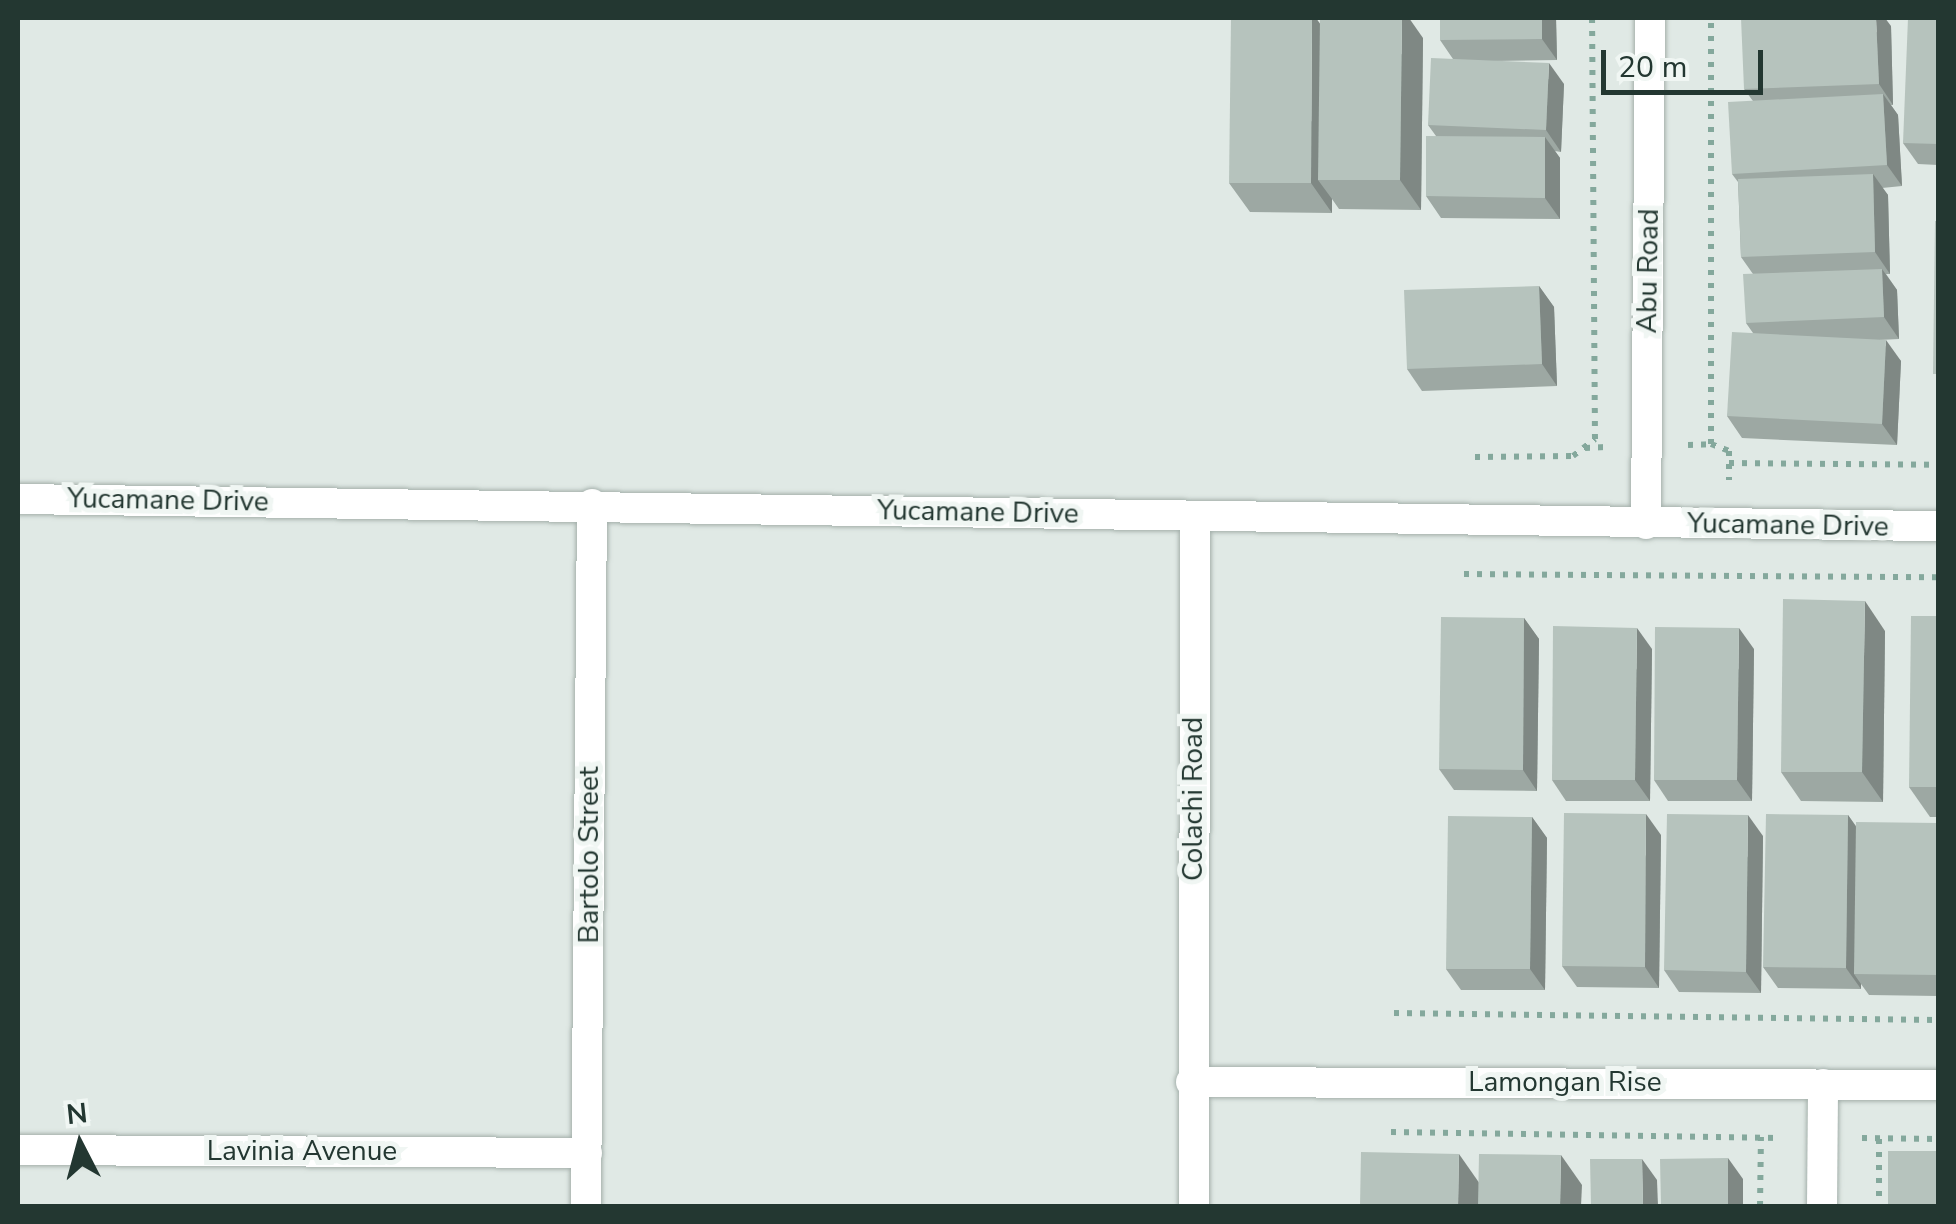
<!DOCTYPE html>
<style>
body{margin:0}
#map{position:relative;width:1956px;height:1224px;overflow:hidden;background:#e0e9e5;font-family:"Nunito Sans",sans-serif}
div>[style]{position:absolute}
.path>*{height:6px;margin-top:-3px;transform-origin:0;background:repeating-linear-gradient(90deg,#84a89c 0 5px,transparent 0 13px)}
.roads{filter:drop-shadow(0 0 2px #a4b0ab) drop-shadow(0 0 2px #a4b0ab)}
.street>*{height:30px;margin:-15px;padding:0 15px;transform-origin:15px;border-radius:15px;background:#fff}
.wall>*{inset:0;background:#9da8a3}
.shaded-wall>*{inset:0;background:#7f8884}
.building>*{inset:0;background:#b6c3bd}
span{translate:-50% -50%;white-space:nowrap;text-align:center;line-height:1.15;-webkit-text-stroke:10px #f0f6f3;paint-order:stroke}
.street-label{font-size:28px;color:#233731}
.frame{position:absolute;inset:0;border:20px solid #233731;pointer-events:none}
.north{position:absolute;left:30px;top:1094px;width:100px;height:100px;-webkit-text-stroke:8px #f0f6f3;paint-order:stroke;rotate:354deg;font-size:28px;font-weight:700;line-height:40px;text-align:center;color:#233731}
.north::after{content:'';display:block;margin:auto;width:35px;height:45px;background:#233731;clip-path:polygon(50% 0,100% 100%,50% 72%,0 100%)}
.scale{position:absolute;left:1601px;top:50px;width:162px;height:45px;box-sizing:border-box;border:5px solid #233731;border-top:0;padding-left:12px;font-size:30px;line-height:35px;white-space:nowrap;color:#233731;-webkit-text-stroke:8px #f0f6f3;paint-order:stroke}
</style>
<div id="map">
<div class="path">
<div style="left:1711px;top:444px;width:19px;rotate:21deg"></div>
<div style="left:1729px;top:451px;width:29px;rotate:90deg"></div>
<div style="left:1688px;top:445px;width:23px;rotate:-2deg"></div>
<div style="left:1711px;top:444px;width:426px;rotate:-90deg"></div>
<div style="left:1585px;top:448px;width:21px;rotate:-3deg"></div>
<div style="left:1475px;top:457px;width:98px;rotate:-0.6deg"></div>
<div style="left:1573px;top:456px;width:28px;rotate:-38deg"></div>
<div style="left:1595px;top:439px;width:421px;rotate:-90.4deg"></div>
<div style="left:1729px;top:463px;width:209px;rotate:0.5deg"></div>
<div style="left:1464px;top:574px;width:474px;rotate:0.4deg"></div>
<div style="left:1394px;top:1013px;width:544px;rotate:0.74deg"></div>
<div style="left:1391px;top:1132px;width:388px;rotate:0.9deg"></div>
<div style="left:1862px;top:1138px;width:76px;rotate:0.8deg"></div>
<div style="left:1879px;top:1139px;width:67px;rotate:90deg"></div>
<div style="left:1760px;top:1206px;width:69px;rotate:-89.2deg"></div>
</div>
<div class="roads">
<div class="street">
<div style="left:18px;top:499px;width:1920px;rotate:0.81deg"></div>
<div style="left:1646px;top:524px;width:506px;rotate:-89.55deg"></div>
<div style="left:1191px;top:1082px;width:747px;rotate:0.23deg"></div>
<div style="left:18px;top:1150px;width:569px;rotate:0.3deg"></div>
<div style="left:586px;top:1206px;width:702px;rotate:-89.51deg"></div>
<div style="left:1194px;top:1206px;width:689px;rotate:-89.92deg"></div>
<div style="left:1822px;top:1206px;width:122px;rotate:-89.5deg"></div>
</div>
</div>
<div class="wall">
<div style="clip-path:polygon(1440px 18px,1556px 18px,1557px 60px,1492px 61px,1564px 84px,1561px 152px,1555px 151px,1560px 158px,1560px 219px,1441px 218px,1426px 196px,1436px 136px,1428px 125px,1453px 59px,1440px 40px)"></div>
<div style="clip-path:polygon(1938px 18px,1938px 165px,1918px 164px,1903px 143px)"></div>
<div style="clip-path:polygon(1891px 26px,1893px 105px,1891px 105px,1898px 115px,1902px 186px,1882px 188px,1888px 195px,1890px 274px,1886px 274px,1897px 290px,1899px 339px,1879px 340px,1901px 361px,1897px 445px,1742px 438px,1727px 416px,1753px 333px,1746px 323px,1753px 274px,1741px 257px,1738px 182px,1732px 174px,1753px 101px,1744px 89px)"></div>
<div style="clip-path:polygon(1423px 38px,1421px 210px,1339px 209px,1332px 199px,1332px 213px,1250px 212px,1229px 183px)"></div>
<div style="clip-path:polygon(1539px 286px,1554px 307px,1557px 386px,1422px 391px,1407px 369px)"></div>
<div style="clip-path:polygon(1938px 616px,1938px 817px,1930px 817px,1909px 787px)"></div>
<div style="clip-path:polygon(1524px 618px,1539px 639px,1537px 791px,1454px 790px,1439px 769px)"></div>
<div style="clip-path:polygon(1885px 631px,1883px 802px,1801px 801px,1781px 772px)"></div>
<div style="clip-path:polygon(1652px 649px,1650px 801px,1566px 801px,1552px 780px)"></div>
<div style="clip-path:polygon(1754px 649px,1752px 801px,1668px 801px,1654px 780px)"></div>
<div style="clip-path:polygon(1848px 815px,1856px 826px,1938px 823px,1938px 996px,1869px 995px,1861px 984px,1861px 989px,1778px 988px,1763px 967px)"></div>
<div style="clip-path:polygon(1532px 817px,1547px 838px,1545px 990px,1461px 990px,1446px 969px)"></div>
<div style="clip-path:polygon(1661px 835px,1659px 988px,1577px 987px,1562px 966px)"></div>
<div style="clip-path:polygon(1763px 836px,1761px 993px,1679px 992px,1664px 970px)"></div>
</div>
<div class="shaded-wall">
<div style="clip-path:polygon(1312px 18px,1316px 18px,1333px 42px,1318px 180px,1332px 199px,1332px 213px,1311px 183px)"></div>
<div style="clip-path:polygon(1402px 18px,1409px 18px,1423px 38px,1421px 210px,1400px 180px)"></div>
<div style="clip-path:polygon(1542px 18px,1556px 18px,1557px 60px,1542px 39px)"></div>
<div style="clip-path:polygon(1876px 18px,1885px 18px,1891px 26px,1893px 105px,1879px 84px)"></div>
<div style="clip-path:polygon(1549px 63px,1564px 84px,1561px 152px,1546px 130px)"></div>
<div style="clip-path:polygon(1883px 94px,1898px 115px,1902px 186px,1887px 165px)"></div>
<div style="clip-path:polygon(1545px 137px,1560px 158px,1560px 219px,1545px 198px)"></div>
<div style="clip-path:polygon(1873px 174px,1888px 195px,1890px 274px,1875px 252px)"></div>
<div style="clip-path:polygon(1882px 269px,1897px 290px,1899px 339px,1884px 317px)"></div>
<div style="clip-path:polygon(1539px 286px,1554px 307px,1557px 386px,1542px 364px)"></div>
<div style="clip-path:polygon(1886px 340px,1901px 361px,1897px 445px,1882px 424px)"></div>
<div style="clip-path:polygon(1865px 601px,1885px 631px,1883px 802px,1862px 772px)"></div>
<div style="clip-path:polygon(1524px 618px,1539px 639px,1537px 791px,1523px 770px)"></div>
<div style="clip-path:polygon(1637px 628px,1652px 649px,1650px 801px,1635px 780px)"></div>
<div style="clip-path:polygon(1739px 628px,1754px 649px,1752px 801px,1737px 780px)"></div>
<div style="clip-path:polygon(1646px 814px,1661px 835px,1659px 988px,1645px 967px)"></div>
<div style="clip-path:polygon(1748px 815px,1763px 836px,1761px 993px,1746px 972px)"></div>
<div style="clip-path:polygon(1848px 815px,1863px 837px,1854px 974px,1861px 984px,1861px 989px,1846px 968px)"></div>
<div style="clip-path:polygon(1532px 817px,1547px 838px,1545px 990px,1530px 969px)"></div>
<div style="clip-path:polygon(1459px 1154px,1480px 1184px,1479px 1206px,1458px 1206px)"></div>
<div style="clip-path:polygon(1561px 1155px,1582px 1185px,1581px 1206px,1560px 1206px)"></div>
<div style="clip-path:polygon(1728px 1158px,1743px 1179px,1743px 1206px,1728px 1206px)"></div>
<div style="clip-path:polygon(1642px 1159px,1657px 1180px,1658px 1206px,1643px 1206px)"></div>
</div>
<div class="building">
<div style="clip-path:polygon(1231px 18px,1312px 18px,1311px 183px,1229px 183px)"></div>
<div style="clip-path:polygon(1320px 18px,1402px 18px,1400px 180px,1318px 180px)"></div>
<div style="clip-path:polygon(1440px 18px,1542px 18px,1542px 39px,1440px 40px)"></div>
<div style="clip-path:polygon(1741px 18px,1876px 18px,1879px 84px,1744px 89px)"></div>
<div style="clip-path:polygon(1908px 18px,1938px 18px,1938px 144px,1903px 143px)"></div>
<div style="clip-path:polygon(1431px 58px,1549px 63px,1546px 130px,1428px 125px)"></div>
<div style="clip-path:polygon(1883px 94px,1887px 165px,1732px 174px,1728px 102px)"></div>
<div style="clip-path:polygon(1426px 136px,1545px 137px,1545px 198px,1426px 196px)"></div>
<div style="clip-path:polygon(1873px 174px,1875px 252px,1741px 257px,1738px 179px)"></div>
<div style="clip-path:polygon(1935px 221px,1938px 221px,1938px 374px,1933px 374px)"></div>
<div style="clip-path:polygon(1882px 269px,1884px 317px,1746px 323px,1743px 274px)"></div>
<div style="clip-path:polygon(1539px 286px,1542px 364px,1407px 369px,1404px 290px)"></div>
<div style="clip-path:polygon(1732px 332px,1886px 340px,1882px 424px,1727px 416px)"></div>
<div style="clip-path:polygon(1783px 599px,1865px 601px,1862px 772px,1781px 772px)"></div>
<div style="clip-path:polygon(1911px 616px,1938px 616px,1938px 787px,1909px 787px)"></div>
<div style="clip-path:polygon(1441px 617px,1524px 618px,1523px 770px,1439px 769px)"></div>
<div style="clip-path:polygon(1553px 626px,1637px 628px,1635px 780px,1552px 780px)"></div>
<div style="clip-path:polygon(1655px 627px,1739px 628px,1737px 780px,1654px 780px)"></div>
<div style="clip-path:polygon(1564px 813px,1646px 814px,1645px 967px,1562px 966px)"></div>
<div style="clip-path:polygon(1667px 814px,1748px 815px,1746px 972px,1664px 970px)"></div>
<div style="clip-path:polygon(1766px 814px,1848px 815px,1846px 968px,1763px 967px)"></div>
<div style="clip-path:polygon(1448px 816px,1532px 817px,1530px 969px,1446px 969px)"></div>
<div style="clip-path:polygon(1856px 822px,1938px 823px,1938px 975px,1854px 974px)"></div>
<div style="clip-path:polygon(1888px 1151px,1938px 1151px,1938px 1206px,1888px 1206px)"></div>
<div style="clip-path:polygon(1361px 1152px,1459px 1154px,1458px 1206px,1360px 1206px)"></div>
<div style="clip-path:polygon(1479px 1154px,1561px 1155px,1560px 1206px,1478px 1206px)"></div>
<div style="clip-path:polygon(1728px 1158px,1728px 1206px,1661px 1206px,1660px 1159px)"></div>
<div style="clip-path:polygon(1590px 1159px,1642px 1159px,1643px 1206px,1591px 1206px)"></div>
</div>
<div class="street-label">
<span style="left:1648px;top:271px;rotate:-89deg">Abu Road</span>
<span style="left:168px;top:500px;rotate:1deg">Yucamane Drive</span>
<span style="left:978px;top:512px;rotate:1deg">Yucamane Drive</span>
<span style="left:1788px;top:525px;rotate:1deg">Yucamane Drive</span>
<span style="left:1193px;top:799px;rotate:-90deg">Colachi Road</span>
<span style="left:589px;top:855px;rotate:-90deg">Bartolo Street</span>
<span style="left:1565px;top:1082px">Lamongan Rise</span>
<span style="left:302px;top:1151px">Lavinia Avenue</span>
</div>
<div class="frame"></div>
<div class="north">N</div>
<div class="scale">20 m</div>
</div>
